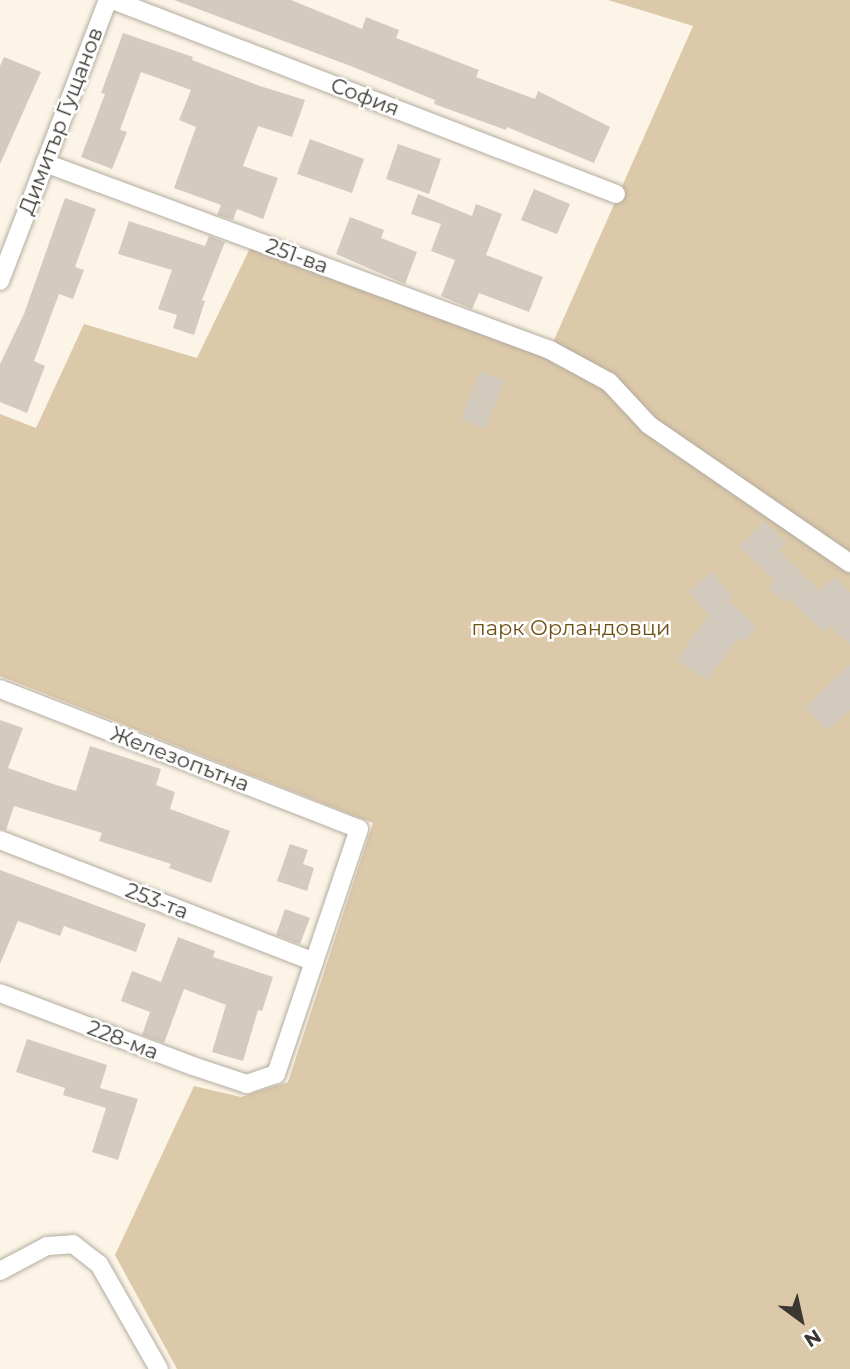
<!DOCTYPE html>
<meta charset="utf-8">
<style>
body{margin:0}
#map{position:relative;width:850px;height:1369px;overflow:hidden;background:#fcf4e7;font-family:Montserrat,sans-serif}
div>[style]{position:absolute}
.green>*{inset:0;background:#dcc9a9}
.building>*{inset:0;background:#d3cbbe}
.roads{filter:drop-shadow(0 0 2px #b3aca0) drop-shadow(0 0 2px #b3aca0)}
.street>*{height:18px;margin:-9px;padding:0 9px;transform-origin:9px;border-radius:9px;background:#fff}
span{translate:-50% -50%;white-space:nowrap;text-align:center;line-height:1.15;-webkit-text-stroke:5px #fff;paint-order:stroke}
.street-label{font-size:21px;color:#3b3832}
.park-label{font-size:21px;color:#6d5012}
.north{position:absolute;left:766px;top:1285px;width:70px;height:70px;-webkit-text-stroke:5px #fff;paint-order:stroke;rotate:147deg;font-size:19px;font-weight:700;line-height:28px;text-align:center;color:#3b3832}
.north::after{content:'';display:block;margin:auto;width:24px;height:32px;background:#3b3832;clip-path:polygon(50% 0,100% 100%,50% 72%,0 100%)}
</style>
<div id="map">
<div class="green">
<div style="clip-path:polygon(608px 0,850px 0,850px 1369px,177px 1369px,115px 1255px,194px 1086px,241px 1097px,288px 1082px,373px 823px,0 676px,0 414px,36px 428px,84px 324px,197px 358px,254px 240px,550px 349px,693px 26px)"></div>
</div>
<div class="building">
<div style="clip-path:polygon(174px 0,291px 0,362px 29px,366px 17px,399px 30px,396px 38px,479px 70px,476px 77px,535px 99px,538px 91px,610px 127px,594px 163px,507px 127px,506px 130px,434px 104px,435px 100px,348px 65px)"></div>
<div style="clip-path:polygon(123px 33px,193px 57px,192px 60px,260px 86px,305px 100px,292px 137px,258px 126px,243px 166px,278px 178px,263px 219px,237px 209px,233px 220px,217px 215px,221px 205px,174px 188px,196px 127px,179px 120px,191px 90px,141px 72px,120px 130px,127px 132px,112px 169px,81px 157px,105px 94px,101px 93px)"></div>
<div style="clip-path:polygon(4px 57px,41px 72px,0 164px,0 66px)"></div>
<div style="clip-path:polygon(310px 139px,364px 159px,352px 193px,297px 174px)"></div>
<div style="clip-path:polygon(398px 144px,441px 159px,429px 194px,386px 179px)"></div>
<div style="clip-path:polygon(534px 189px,570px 204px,557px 234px,521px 220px)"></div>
<div style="clip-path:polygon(418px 194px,472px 216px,476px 204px,502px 214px,486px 255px,543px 277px,529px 312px,479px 293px,472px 309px,441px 296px,455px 260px,431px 251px,441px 224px,411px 214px)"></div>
<div style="clip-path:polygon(65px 198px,96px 209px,75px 267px,84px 270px,73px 299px,59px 294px,34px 361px,45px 366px,27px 413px,0 402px,0 364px,24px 314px)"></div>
<div style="clip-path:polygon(350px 217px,384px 230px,381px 238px,417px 252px,405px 284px,336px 254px)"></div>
<div style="clip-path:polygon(129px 221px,205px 246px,209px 236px,225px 242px,202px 300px,205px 301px,194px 335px,173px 328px,177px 315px,158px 309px,172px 270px,118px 254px)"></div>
<div style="clip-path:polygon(480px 371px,505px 381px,485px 429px,461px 419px)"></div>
<div style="clip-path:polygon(764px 521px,787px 543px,779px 551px,820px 591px,834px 577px,850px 593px,850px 645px,830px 626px,824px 633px,788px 597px,783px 602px,769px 588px,775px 581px,739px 546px)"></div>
<div style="clip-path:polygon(711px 572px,733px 596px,728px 600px,757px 627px,743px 643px,738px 638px,707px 681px,677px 660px,709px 615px,688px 592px)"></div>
<div style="clip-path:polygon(850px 664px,850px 710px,828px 731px,805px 707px)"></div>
<div style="clip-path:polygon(0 720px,23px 728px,8px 768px,53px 784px,76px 791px,90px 746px,161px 769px,156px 785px,175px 792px,170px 809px,230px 831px,211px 883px,169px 868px,171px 864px,99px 841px,102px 833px,14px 806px,6px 830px,0 829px)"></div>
<div style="clip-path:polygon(290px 844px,308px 850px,303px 864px,314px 868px,307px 891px,277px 881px)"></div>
<div style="clip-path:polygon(0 870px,146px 924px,136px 952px,64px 926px,60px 936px,18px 921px,0 964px)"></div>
<div style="clip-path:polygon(285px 909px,310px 918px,300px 944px,276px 935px)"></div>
<div style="clip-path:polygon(178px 937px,215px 951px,213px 957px,273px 977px,262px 1011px,258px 1010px,243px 1061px,212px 1052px,226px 1005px,184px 989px,164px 1043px,142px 1035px,150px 1012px,121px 1001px,132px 971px,161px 982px)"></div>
<div style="clip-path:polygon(27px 1039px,107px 1065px,100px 1088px,138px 1099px,118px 1160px,92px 1152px,106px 1108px,63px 1095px,65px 1088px,16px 1072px)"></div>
</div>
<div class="roads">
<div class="street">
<div style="left:113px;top:0;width:539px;rotate:21.09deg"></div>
<div style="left:45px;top:163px;width:539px;rotate:20.32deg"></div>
<div style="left:550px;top:350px;width:67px;rotate:28.5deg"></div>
<div style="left:609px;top:382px;width:59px;rotate:47.1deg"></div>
<div style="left:649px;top:425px;width:244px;rotate:34.5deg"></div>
<div style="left:0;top:281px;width:301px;rotate:-69deg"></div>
<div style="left:0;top:689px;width:385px;rotate:21.3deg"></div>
<div style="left:359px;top:829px;width:259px;rotate:108.7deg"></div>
<div style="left:276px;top:1074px;width:31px;rotate:161deg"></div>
<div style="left:247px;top:1084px;width:57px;rotate:-161.6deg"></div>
<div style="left:193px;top:1066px;width:206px;rotate:-159.3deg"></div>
<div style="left:0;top:840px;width:337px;rotate:21.2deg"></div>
<div style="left:0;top:1271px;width:53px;rotate:-28deg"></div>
<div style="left:47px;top:1246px;width:26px;rotate:-4deg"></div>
<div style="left:73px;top:1244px;width:33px;rotate:38deg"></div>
<div style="left:99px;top:1264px;width:121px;rotate:60.3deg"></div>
</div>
</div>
<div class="street-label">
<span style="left:365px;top:97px;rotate:21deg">София</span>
<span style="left:61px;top:121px;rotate:-69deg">Димитър Гущанов</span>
<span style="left:297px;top:256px;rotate:20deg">251-ва</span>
<span style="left:180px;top:759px;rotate:21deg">Железопътна</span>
<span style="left:157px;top:901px;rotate:21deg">253-та</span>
<span style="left:123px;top:1040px;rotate:21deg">228-ма</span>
</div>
<div class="park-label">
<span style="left:571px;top:628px">парк Орландовци</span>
</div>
<div class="north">N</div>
</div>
